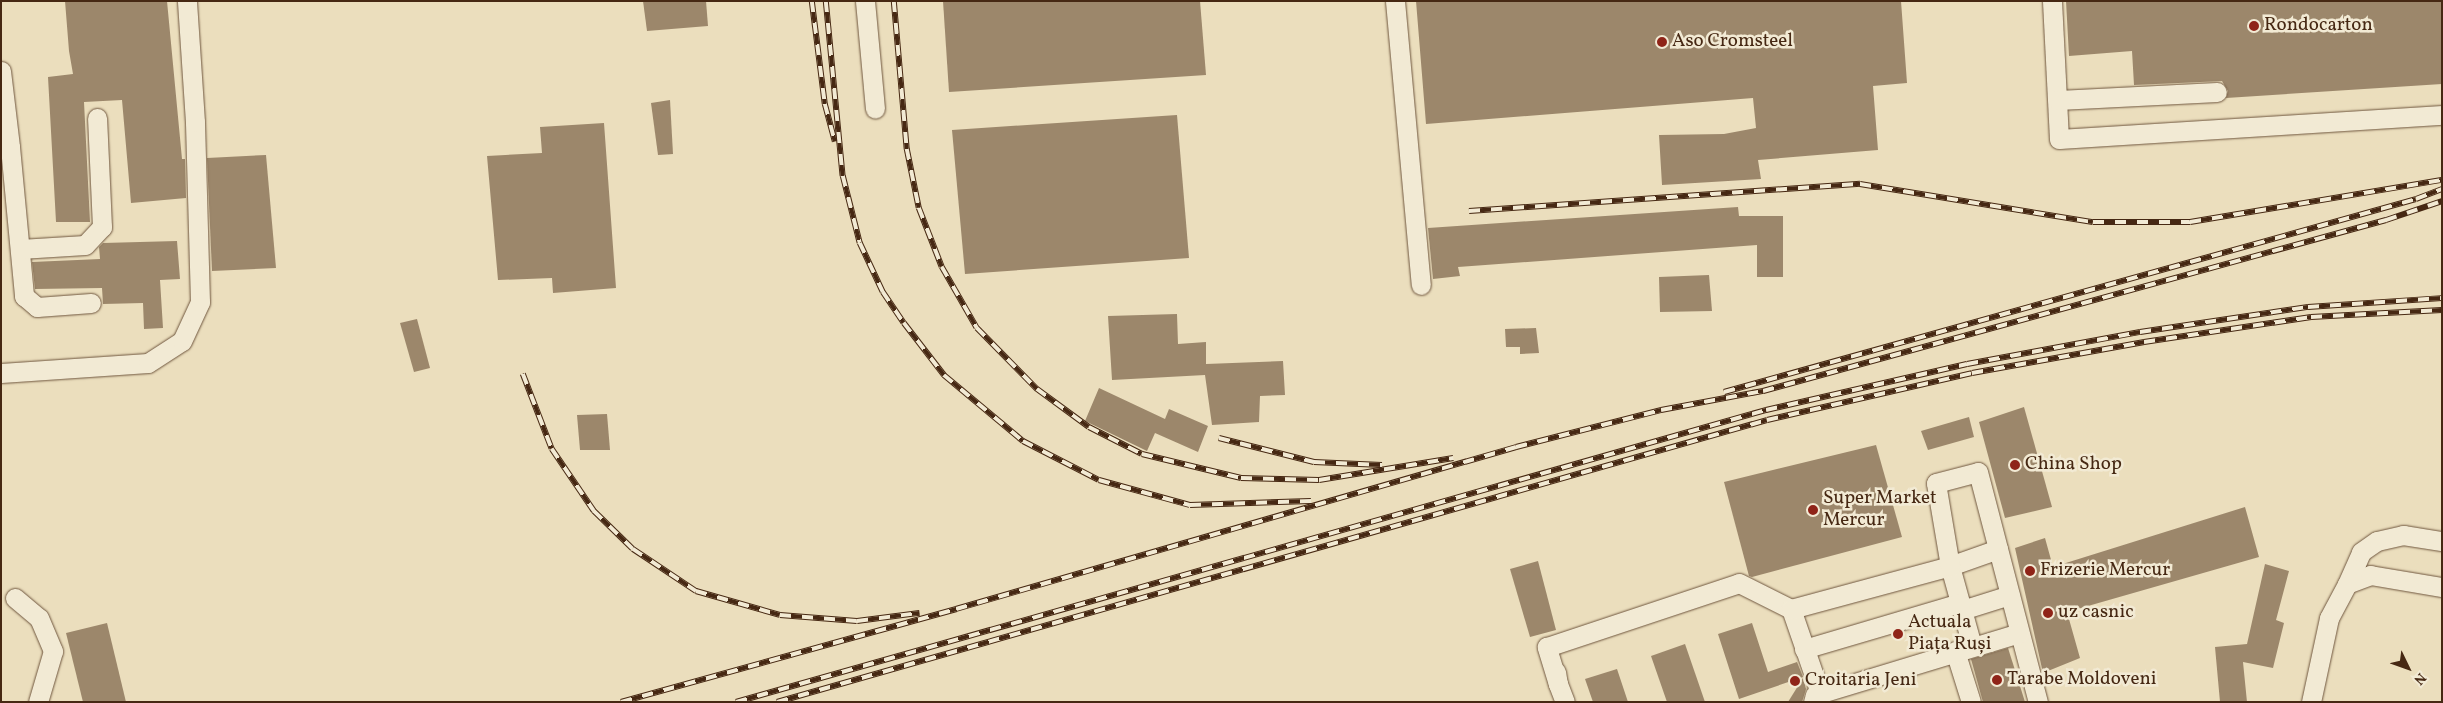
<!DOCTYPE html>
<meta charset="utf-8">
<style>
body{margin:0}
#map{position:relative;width:2443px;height:703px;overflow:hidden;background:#ebdebd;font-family:Vollkorn,serif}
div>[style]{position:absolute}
.building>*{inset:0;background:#9c876b}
.roads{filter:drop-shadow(0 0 1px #6f563e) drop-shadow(0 0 1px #6f563e)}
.minor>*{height:19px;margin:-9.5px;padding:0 9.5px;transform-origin:9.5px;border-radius:9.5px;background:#f2ead4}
.rail>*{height:5.5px;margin-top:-2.75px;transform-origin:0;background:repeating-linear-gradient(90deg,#f2ead4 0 11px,#462813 0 22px);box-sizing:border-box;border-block:1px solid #462813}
.dots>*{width:14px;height:14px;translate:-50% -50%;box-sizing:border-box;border:2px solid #f2ead4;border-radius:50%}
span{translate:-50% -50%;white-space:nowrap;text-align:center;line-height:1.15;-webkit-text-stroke:5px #f2ead4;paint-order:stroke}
.poi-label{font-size:19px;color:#462813}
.left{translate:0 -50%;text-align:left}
.frame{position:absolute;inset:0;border:2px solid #462813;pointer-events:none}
.north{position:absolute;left:2383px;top:643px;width:50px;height:50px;-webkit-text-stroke:4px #f2ead4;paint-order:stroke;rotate:132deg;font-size:14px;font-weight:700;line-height:20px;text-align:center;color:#462813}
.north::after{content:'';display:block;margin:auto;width:18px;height:22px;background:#462813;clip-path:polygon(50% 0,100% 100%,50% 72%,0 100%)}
</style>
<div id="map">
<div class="building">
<div style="clip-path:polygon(65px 1px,167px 1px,182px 159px,185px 159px,186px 198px,131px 203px,122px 100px,84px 102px,90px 222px,56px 222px,48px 77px,73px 74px,69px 51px)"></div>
<div style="clip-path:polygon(643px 1px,706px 1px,708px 26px,647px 31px)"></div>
<div style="clip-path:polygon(943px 1px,1200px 1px,1206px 75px,949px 92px)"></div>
<div style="clip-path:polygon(1416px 1px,1901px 1px,1907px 83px,1873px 86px,1878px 150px,1758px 160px,1761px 179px,1662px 185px,1659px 135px,1724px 134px,1756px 128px,1753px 98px,1426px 124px)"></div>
<div style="clip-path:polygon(2066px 1px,2442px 1px,2442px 84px,2226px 98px,2228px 91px,2222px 81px,2134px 85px,2132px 51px,2069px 56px)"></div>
<div style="clip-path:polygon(670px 100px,673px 154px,658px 155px,651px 103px)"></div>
<div style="clip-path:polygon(1177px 115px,1189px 258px,965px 274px,952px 130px)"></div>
<div style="clip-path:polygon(604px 123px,616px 288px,553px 293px,552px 278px,498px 280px,487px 156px,542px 153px,540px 127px)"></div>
<div style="clip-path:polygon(266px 155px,276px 268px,212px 271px,207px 158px)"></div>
<div style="clip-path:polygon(1738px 207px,1739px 216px,1783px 216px,1783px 277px,1757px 277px,1757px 245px,1458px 267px,1460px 276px,1433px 279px,1428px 228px)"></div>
<div style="clip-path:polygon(177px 241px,180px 279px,160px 280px,163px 328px,144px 329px,143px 303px,103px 304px,102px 288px,35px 289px,32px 262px,100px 259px,99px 247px,103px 243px)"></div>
<div style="clip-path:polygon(1709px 275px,1712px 311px,1660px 312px,1659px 277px)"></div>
<div style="clip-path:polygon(1177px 314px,1178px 344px,1206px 342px,1206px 364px,1283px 361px,1285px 395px,1260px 396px,1259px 422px,1212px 425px,1205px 375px,1112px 380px,1108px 316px)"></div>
<div style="clip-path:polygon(417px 319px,430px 368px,414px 372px,400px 323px)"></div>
<div style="clip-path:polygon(1536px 328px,1539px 353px,1520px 354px,1520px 347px,1506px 347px,1505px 329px)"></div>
<div style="clip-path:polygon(1099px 388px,1165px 419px,1169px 409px,1208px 426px,1198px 452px,1155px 433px,1147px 451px,1085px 421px)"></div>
<div style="clip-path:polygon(2024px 407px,2052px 507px,2005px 518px,1979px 422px)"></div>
<div style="clip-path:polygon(607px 414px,610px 450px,580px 450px,577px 415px)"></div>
<div style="clip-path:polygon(1969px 417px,1974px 437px,1928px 450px,1921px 431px)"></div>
<div style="clip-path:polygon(1876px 445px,1902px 537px,1752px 577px,1749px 576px,1724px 482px)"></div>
<div style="clip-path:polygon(2245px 507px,2259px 557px,2067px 612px,2080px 658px,2043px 673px,2015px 548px,2045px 538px,2053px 567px)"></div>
<div style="clip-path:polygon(1538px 561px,1556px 630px,1530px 637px,1510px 569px)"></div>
<div style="clip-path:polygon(2265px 564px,2289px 571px,2276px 620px,2284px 623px,2273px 668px,2243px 662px,2247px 702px,2220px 702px,2215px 647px,2247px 644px)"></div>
<div style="clip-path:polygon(107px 623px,126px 702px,83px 702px,66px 633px)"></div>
<div style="clip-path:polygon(1752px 623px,1768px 672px,1797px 662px,1803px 677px,1739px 699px,1718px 634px)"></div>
<div style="clip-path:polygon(1685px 644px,1705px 702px,1667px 702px,1651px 656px)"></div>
<div style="clip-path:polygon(2008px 648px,2025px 702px,1983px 702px,1971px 659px)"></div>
<div style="clip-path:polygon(1617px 669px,1628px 702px,1593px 702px,1585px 679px)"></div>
<div style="clip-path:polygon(1803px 678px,1806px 689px,1802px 702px,1788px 702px)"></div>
</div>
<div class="roads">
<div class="minor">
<div style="left:865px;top:1px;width:108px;rotate:84.7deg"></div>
<div style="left:1395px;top:1px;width:285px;rotate:84.8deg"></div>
<div style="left:2052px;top:1px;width:138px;rotate:87.1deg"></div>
<div style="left:2059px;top:139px;width:384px;rotate:-3.6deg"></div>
<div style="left:1px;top:71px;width:77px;rotate:83.2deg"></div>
<div style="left:2058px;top:100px;width:159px;rotate:-2.9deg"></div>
<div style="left:1px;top:148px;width:9px;rotate:-6deg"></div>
<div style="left:10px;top:147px;width:150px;rotate:84.6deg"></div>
<div style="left:24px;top:296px;width:17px;rotate:40deg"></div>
<div style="left:37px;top:307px;width:54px;rotate:-4.2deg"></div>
<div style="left:20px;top:249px;width:65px;rotate:-3.5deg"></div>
<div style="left:85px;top:245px;width:25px;rotate:-47deg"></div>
<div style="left:102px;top:227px;width:109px;rotate:-92.6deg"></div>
<div style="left:1px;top:373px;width:147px;rotate:-3.9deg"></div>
<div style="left:148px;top:363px;width:40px;rotate:-32.9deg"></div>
<div style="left:182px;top:341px;width:43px;rotate:-65.2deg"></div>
<div style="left:200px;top:302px;width:180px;rotate:-91.6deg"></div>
<div style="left:195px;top:122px;width:121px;rotate:-93.8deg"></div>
<div style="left:2347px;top:584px;width:35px;rotate:-66deg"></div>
<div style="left:2361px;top:552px;width:19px;rotate:-35deg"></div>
<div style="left:2377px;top:541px;width:27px;rotate:-13deg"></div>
<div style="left:2403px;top:535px;width:39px;rotate:9deg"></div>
<div style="left:15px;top:598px;width:31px;rotate:40deg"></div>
<div style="left:39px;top:618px;width:36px;rotate:67deg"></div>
<div style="left:53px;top:651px;width:53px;rotate:106.4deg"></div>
<div style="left:1962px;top:610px;width:50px;rotate:-17.4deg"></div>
<div style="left:1972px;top:646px;width:83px;rotate:-105.4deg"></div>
<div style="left:1950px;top:566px;width:51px;rotate:-19.5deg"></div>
<div style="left:1804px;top:649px;width:163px;rotate:-16.4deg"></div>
<div style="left:1955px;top:651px;width:53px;rotate:72.6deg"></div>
<div style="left:1556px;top:672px;width:12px;rotate:81deg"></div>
<div style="left:1558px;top:684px;width:19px;rotate:69deg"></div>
<div style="left:1558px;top:684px;width:39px;rotate:-107deg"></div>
<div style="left:1547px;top:647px;width:202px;rotate:-18.4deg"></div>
<div style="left:1739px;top:583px;width:58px;rotate:26.6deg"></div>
<div style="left:1820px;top:693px;width:89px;rotate:-109deg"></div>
<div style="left:1791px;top:609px;width:165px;rotate:-15.1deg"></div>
<div style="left:1950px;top:566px;width:84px;rotate:-99.6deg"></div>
<div style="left:1936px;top:483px;width:43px;rotate:-14.7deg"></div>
<div style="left:1978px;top:472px;width:238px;rotate:75.4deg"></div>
<div style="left:1813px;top:702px;width:7px;rotate:-74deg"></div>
<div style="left:1815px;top:695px;width:213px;rotate:-16.9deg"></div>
<div style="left:2311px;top:702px;width:86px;rotate:-77.9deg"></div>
<div style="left:2329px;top:618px;width:38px;rotate:-62deg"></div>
<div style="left:2347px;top:584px;width:25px;rotate:-21deg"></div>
<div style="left:2370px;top:575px;width:73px;rotate:9.5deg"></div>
</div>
</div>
<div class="rail">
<div style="left:812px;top:1px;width:104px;rotate:82.8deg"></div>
<div style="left:825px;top:104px;width:39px;rotate:75deg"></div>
<div style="left:826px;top:1px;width:176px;rotate:84.5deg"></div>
<div style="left:843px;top:176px;width:69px;rotate:75.8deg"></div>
<div style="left:860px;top:243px;width:54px;rotate:64.9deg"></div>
<div style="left:883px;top:292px;width:37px;rotate:56deg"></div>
<div style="left:904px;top:323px;width:66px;rotate:52.4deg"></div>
<div style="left:944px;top:375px;width:103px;rotate:39.9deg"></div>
<div style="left:1023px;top:441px;width:85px;rotate:27.2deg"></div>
<div style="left:1099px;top:480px;width:94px;rotate:15.4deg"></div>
<div style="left:1190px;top:505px;width:121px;rotate:-1.9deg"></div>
<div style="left:894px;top:1px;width:149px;rotate:85deg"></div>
<div style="left:907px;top:149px;width:60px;rotate:78.5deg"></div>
<div style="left:919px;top:208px;width:63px;rotate:68.7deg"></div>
<div style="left:942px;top:267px;width:70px;rotate:60.2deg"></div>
<div style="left:977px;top:328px;width:86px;rotate:45.5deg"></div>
<div style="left:1037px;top:389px;width:64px;rotate:36.2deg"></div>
<div style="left:1089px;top:427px;width:59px;rotate:27deg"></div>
<div style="left:1142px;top:454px;width:102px;rotate:13.6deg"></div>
<div style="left:1241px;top:478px;width:78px;rotate:1.5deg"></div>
<div style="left:1319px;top:480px;width:136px;rotate:-9.3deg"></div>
<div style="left:1469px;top:211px;width:392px;rotate:-4deg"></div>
<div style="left:1860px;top:184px;width:236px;rotate:9.3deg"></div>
<div style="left:2093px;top:222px;width:97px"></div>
<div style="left:2190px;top:222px;width:255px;rotate:-9.5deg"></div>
<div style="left:523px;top:374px;width:80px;rotate:68.9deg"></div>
<div style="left:552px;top:449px;width:75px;rotate:55.9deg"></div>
<div style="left:594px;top:511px;width:54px;rotate:44.3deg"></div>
<div style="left:633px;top:549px;width:76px;rotate:33.7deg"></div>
<div style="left:696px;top:591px;width:87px;rotate:15.9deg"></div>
<div style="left:780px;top:615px;width:77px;rotate:4.5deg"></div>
<div style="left:857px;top:621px;width:63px;rotate:-7.4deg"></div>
<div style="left:1724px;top:392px;width:718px;rotate:-15.58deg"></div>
<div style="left:2416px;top:199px;width:28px;rotate:-21deg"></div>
<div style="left:1219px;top:438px;width:98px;rotate:14.2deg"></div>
<div style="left:1314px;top:462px;width:68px;rotate:2.5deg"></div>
<div style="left:621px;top:702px;width:348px;rotate:-15.5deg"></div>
<div style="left:956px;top:609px;width:583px;rotate:-16.13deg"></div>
<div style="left:1516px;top:447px;width:150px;rotate:-14.3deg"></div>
<div style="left:1661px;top:410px;width:104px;rotate:-10.6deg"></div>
<div style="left:1763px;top:391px;width:646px;rotate:-15.35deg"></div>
<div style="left:2386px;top:220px;width:59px;rotate:-18.7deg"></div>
<div style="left:736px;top:702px;width:1071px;rotate:-15.83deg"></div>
<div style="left:1766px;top:410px;width:206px;rotate:-12.9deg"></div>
<div style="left:1967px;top:364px;width:176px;rotate:-10.5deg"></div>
<div style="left:2140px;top:332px;width:170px;rotate:-8.5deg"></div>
<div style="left:2308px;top:307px;width:134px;rotate:-3.8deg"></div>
<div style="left:777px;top:702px;width:1029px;rotate:-15.9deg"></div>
<div style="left:1767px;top:420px;width:210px;rotate:-12.9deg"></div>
<div style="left:1972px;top:373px;width:175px;rotate:-10.2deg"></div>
<div style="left:2144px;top:342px;width:169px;rotate:-8.5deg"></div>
<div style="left:2311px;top:317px;width:131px;rotate:-3.1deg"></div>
</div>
<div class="dots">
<div style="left:2254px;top:26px;background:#8f2418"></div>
<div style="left:1662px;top:42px;background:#8f2418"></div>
<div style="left:2015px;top:465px;background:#8f2418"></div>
<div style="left:1813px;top:510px;background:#8f2418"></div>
<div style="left:2030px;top:571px;background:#8f2418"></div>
<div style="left:2048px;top:613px;background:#8f2418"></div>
<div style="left:1898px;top:634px;background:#8f2418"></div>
<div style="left:1997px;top:680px;background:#8f2418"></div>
<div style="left:1795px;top:681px;background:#8f2418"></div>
</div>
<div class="poi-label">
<span class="left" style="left:2264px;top:26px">Rondocarton</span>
<span class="left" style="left:1672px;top:42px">Aso Cromsteel</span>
<span class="left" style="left:2025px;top:465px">China Shop</span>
<span class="left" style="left:1823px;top:510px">Super Market<br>Mercur</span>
<span class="left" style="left:2040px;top:571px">Frizerie Mercur</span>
<span class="left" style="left:2058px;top:613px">uz casnic</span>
<span class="left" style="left:1908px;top:634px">Actuala<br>Piața Ruși</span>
<span class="left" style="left:2007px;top:680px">Tarabe Moldoveni</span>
<span class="left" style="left:1805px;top:681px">Croitaria Jeni</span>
</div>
<div class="frame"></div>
<div class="north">N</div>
</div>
